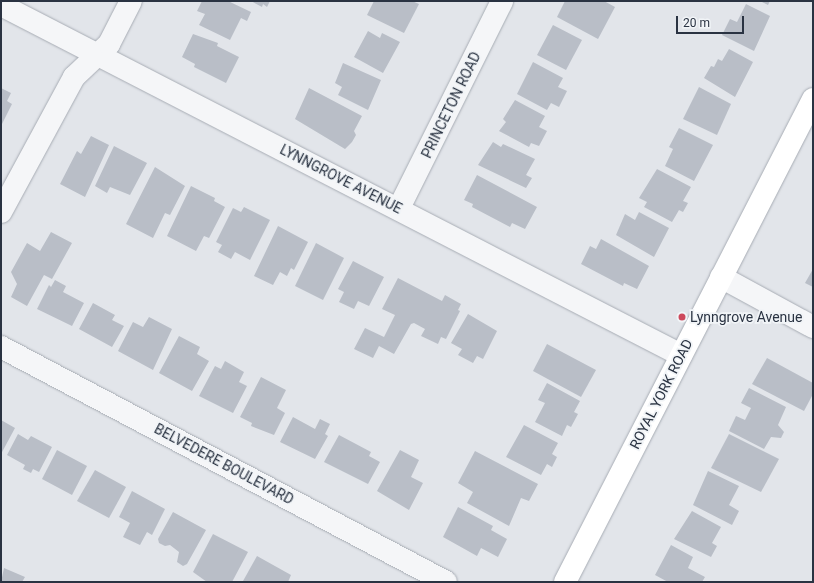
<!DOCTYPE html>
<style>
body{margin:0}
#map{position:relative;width:814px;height:583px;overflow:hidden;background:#e2e5ea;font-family:Roboto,sans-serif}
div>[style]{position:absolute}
.building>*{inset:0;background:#b9bec7}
.roads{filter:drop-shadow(0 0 1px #a7acb4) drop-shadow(0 0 1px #a7acb4)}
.minor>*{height:22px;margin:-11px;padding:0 11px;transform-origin:11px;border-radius:11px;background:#f5f6f8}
.major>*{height:22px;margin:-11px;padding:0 11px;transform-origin:11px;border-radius:11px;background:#fff}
.dots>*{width:11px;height:11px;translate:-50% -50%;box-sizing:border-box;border:2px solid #f1f4f7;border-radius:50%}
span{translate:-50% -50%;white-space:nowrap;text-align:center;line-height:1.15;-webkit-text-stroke:3.5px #f1f4f7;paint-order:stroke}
.street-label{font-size:14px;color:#2a3342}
.poi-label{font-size:14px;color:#2a3342}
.left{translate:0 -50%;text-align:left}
.frame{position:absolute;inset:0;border:2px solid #2a3342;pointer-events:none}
.scale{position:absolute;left:676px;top:16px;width:68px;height:18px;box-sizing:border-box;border:2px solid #2a3342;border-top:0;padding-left:5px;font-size:12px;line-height:14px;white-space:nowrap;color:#2a3342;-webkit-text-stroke:3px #f1f4f7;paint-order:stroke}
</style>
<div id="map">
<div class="building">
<div style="clip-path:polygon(202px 1px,228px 1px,251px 12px,247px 21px,241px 18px,230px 40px,199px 25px,205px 14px,197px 11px)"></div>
<div style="clip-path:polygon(251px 1px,270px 1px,267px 7px,263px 4px,262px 7px)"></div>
<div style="clip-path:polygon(374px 1px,412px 1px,419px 4px,404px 33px,367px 15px)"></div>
<div style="clip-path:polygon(565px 1px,604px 1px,615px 7px,598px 39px,557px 17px)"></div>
<div style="clip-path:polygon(760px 1px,770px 1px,768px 5px)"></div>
<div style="clip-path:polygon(746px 4px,770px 16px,754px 51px,722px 35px,730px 19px,737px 22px)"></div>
<div style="clip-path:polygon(553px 25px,582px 40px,566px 70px,537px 55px)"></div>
<div style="clip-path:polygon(368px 31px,380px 38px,382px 33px,400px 42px,383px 73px,354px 57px)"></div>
<div style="clip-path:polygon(193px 34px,218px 43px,217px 46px,239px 57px,226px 83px,194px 67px,195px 64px,182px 57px)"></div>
<div style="clip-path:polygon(729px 49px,753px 62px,735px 97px,704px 78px,711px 66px,714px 67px,718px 59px,722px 61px)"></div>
<div style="clip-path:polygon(533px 62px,563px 78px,558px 87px,567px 91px,559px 107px,551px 103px,547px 110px,517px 94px)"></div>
<div style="clip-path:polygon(343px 63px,381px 80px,368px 110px,338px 95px,342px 87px,335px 83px)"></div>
<div style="clip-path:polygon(699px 87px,731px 104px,717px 135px,683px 119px)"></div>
<div style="clip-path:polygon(1px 88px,11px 93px,7px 101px,12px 104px,1px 126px)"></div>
<div style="clip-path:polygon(309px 88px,362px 116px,354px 131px,356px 135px,352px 142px,345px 149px,295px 119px)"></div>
<div style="clip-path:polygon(515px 100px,545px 116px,539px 127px,547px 131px,539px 146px,531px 143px,529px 147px,499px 131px,506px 122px,503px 119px)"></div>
<div style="clip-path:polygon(679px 128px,713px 145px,694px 181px,665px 166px,673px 149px,669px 147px)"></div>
<div style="clip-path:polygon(91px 136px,109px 145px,85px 197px,60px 184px,77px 151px,81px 154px)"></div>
<div style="clip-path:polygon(493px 142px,501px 147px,503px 144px,535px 159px,526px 175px,532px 178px,526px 188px,478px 165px)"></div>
<div style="clip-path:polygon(114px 146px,147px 163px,130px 195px,110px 187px,107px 193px,95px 186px)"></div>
<div style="clip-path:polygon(155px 167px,185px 186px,170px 215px,165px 213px,153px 238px,126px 224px)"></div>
<div style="clip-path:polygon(657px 169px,691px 187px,683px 201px,688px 203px,683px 212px,679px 210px,672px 222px,644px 207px,647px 202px,639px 198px)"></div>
<div style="clip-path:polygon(477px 175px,537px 207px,525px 229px,512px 223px,510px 227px,472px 207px,473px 204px,464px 200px)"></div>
<div style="clip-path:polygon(191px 186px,215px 198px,214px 201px,225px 207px,209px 238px,204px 236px,196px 251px,167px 236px)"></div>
<div style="clip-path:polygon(244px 207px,270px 220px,250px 260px,235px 252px,231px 259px,218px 252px,222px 245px,216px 242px,233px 208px,241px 212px)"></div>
<div style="clip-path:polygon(639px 212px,669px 228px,654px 257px,616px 235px,625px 214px,635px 220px)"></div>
<div style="clip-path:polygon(278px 226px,308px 242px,294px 270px,291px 268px,287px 276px,280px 272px,273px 285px,254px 276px)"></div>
<div style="clip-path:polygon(51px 232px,72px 243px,52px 279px,44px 275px,27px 306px,11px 297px,17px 284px,11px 272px,27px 243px,40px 251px)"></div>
<div style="clip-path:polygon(601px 239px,649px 266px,637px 289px,624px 283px,623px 286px,581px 264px,590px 246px,596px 249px)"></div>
<div style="clip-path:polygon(316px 243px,344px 258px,323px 300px,295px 286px)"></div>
<div style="clip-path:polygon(353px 261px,384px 277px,369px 306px,358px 301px,354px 309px,339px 302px,344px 292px,338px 289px)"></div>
<div style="clip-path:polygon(813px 269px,813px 287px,805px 283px)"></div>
<div style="clip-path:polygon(398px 278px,442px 301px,445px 295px,461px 304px,458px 310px,460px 311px,446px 339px,441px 337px,438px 344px,421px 336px,425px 329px,414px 323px,411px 324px,394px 354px,379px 346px,373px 358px,354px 349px,365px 328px,384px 337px,395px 315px,382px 309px)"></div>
<div style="clip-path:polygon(55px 280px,66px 286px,63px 292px,84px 303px,72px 326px,37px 309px,49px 285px,51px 287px)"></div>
<div style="clip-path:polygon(93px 303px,115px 315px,112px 320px,124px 326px,112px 347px,79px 329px)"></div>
<div style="clip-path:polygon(468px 314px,497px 331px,483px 359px,477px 356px,473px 363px,458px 355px,462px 349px,451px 343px)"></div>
<div style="clip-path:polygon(149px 317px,172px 329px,153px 370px,118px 351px,133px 322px,143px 327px)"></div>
<div style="clip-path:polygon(179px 336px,200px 347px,197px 354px,209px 361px,192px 391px,159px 373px)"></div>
<div style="clip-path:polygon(547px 344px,596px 370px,581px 397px,533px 371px)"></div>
<div style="clip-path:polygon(767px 358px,813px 383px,813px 394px,804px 411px,752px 384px)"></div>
<div style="clip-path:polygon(225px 361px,244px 372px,239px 382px,247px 386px,233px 413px,199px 396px,215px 366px,221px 369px)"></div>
<div style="clip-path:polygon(261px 377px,286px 390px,277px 408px,285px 413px,274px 435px,251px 426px,252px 423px,240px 417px)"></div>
<div style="clip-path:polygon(547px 383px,580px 401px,574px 412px,578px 414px,571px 427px,567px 425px,562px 436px,535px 422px,545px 403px,538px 400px)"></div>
<div style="clip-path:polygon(749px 388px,786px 407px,778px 425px,784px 432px,781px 438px,771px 437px,764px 449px,729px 431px,736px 416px,745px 420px,751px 408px,741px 403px)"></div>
<div style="clip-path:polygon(293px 417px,315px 429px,320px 419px,330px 424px,325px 434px,328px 436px,315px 459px,280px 442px)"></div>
<div style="clip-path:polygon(1px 420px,15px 428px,1px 454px)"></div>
<div style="clip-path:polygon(524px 425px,558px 443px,552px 454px,557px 457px,552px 467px,547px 464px,541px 475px,506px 457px)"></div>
<div style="clip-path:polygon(18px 434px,28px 440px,31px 436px,52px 447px,39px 472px,33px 469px,31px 473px,23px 469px,25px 465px,7px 455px)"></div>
<div style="clip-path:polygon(729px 434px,779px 459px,761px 492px,711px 468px)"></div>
<div style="clip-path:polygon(339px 435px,371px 452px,369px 456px,380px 462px,368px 484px,324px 462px)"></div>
<div style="clip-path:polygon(57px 450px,87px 466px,72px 495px,42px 479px)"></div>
<div style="clip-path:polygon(400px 450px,419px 460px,411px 477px,423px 483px,409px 510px,377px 491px)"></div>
<div style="clip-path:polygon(475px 451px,538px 484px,529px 501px,521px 498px,509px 526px,467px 503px,473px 492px,458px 483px)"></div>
<div style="clip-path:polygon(95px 470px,126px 487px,109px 518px,77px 501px)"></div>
<div style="clip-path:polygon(708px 471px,739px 486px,729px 505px,739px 511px,732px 525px,693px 505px)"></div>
<div style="clip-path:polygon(132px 491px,165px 509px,152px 535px,147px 532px,140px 545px,123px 537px,130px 523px,119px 517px)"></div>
<div style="clip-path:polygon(458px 507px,493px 526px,491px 530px,507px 539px,498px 557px,481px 548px,477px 556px,443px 537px)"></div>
<div style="clip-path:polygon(692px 511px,721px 527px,712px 543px,717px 546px,711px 557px,674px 539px)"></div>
<div style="clip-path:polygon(173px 512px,206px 530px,187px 564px,183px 566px,177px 562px,179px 552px,170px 545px,165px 546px,159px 543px,158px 539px)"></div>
<div style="clip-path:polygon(213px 534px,248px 552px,232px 582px,207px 582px,193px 572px)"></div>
<div style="clip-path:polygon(671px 545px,693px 557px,688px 568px,705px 577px,702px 582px,668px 582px,655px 575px)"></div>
<div style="clip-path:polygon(257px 556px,291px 575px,288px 582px,243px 581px)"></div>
<div style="clip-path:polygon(4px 568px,25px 577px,22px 582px,1px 582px)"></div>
</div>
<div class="roads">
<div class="minor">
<div style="left:1px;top:5px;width:765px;rotate:27.24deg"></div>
<div style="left:399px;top:208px;width:231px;rotate:-63.5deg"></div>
<div style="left:1px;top:212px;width:153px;rotate:-61.6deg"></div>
<div style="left:74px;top:77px;width:48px;rotate:-43.3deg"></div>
<div style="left:109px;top:44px;width:48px;rotate:-62.9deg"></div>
<div style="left:721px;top:277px;width:105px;rotate:28.5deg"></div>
<div style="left:1px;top:347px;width:503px;rotate:27.84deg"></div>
</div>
<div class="major">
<div style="left:565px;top:582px;width:543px;rotate:-62.82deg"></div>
</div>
</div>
<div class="dots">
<div style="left:682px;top:317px;background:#cd495c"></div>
</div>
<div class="street-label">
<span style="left:451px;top:105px;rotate:-64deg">PRINCETON ROAD</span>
<span style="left:341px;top:179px;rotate:27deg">LYNNGROVE AVENUE</span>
<span style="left:661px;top:394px;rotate:-63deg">ROYAL YORK ROAD</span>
<span style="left:224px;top:464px;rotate:28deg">BELVEDERE BOULEVARD</span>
</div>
<div class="poi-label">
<span class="left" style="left:690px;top:317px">Lynngrove Avenue</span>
</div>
<div class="frame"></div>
<div class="scale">20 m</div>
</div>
